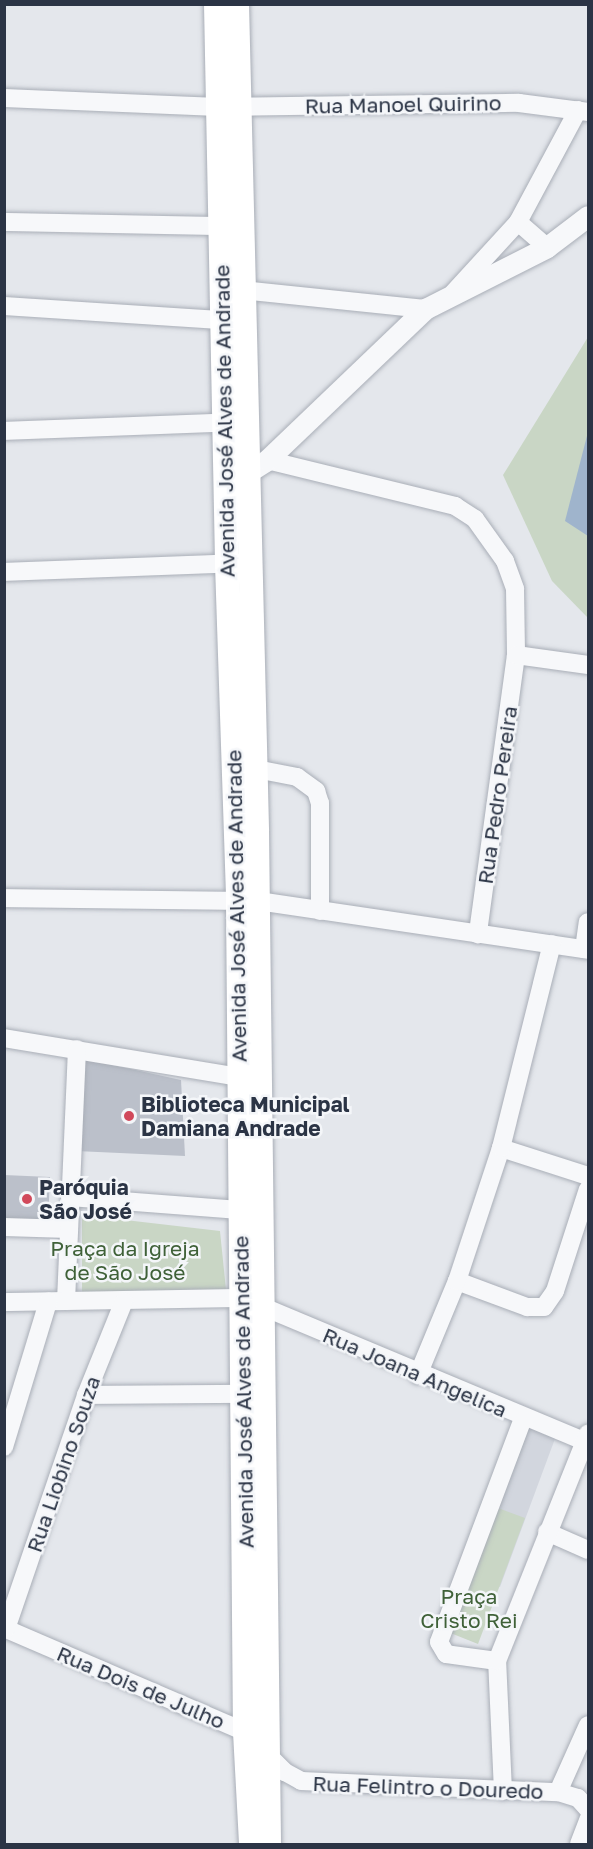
<!DOCTYPE html>
<meta charset="utf-8">
<style>
body{margin:0}
#map{position:relative;width:593px;height:1849px;overflow:hidden;background:#e4e7ec;font-family:"Golos Text",sans-serif}
div>[style]{position:absolute}
.built>*{inset:0;background:#d2d6de}
.green>*{inset:0;background:#c9d6c5}
.water>*{inset:0;background:#9fb4cc}
.building>*{inset:0;background:#bbc0ca}
.roads{filter:drop-shadow(0 0 2px #a9aeb7) drop-shadow(0 0 2px #a9aeb7)}
.minor>*{height:18px;margin:-9px;padding:0 9px;transform-origin:9px;border-radius:9px;background:#f7f8fa}
.tertiary>*{height:21px;margin:-10.5px;padding:0 10.5px;transform-origin:10.5px;border-radius:10.5px;background:#f7f8fa}
.secondary>*{height:24px;margin:-12px;padding:0 12px;transform-origin:12px;border-radius:12px;background:#fff}
.dots>*{width:16px;height:16px;translate:-50% -50%;box-sizing:border-box;border:3px solid #f4f6f9;border-radius:50%}
span{translate:-50% -50%;white-space:nowrap;text-align:center;line-height:1.15;-webkit-text-stroke:5px #f4f6f9;paint-order:stroke}
.street-label{font-size:21px;color:#2b3445}
.poi-label{font-size:21px;color:#2b3445;font-weight:700}
.left{translate:0 -50%;text-align:left}
.park-label{font-size:21px;color:#3f6138}
.frame{position:absolute;inset:0;border:6px solid #2b3445;pointer-events:none}
</style>
<div id="map">
<div class="built">
<div style="clip-path:polygon(516px 1421px,556px 1436px,500px 1587px,460px 1570px)"></div>
</div>
<div class="green">
<div style="clip-path:polygon(588px 337px,588px 618px,552px 581px,503px 475px)"></div>
<div style="clip-path:polygon(82px 1215px,220px 1231px,227px 1300px,82px 1299px)"></div>
<div style="clip-path:polygon(485px 1503px,525px 1518px,478px 1644px,438px 1628px)"></div>
</div>
<div class="water">
<div style="clip-path:polygon(588px 432px,588px 536px,565px 521px)"></div>
</div>
<div class="building">
<div style="clip-path:polygon(76px 1057px,181px 1080px,185px 1156px,76px 1151px)"></div>
<div style="clip-path:polygon(4px 1175px,50px 1177px,48px 1222px,4px 1221px)"></div>
</div>
<div class="roads">
<div class="minor">
<div style="left:4px;top:98px;width:214px;rotate:2.4deg"></div>
<div style="left:218px;top:107px;width:301px;rotate:-0.8deg"></div>
<div style="left:519px;top:103px;width:70px;rotate:7.4deg"></div>
<div style="left:4px;top:222px;width:216px;rotate:1.1deg"></div>
<div style="left:518px;top:222px;width:38px;rotate:41deg"></div>
<div style="left:232px;top:289px;width:194px;rotate:5.9deg"></div>
<div style="left:453px;top:293px;width:96px;rotate:-47.5deg"></div>
<div style="left:518px;top:222px;width:127px;rotate:-61.8deg"></div>
<div style="left:4px;top:306px;width:216px;rotate:3.7deg"></div>
<div style="left:220px;top:320px;width:16px;rotate:-15deg"></div>
<div style="left:4px;top:431px;width:233px;rotate:-2.2deg"></div>
<div style="left:267px;top:460px;width:194px;rotate:13.7deg"></div>
<div style="left:455px;top:506px;width:24px;rotate:33deg"></div>
<div style="left:475px;top:519px;width:52px;rotate:54.5deg"></div>
<div style="left:505px;top:561px;width:30px;rotate:70deg"></div>
<div style="left:515px;top:589px;width:66px;rotate:89.1deg"></div>
<div style="left:516px;top:655px;width:282px;rotate:97.8deg"></div>
<div style="left:4px;top:572px;width:235px;rotate:-2.2deg"></div>
<div style="left:516px;top:655px;width:73px;rotate:7.9deg"></div>
<div style="left:256px;top:769px;width:42px;rotate:11deg"></div>
<div style="left:297px;top:777px;width:24px;rotate:36deg"></div>
<div style="left:316px;top:791px;width:13px;rotate:72deg"></div>
<div style="left:320px;top:803px;width:108px;rotate:90deg"></div>
<div style="left:4px;top:898px;width:254px;rotate:0.7deg"></div>
<div style="left:258px;top:901px;width:334px;rotate:8.4deg"></div>
<div style="left:584px;top:949px;width:27px;rotate:-82deg"></div>
<div style="left:4px;top:1038px;width:250px;rotate:9.4deg"></div>
<div style="left:501px;top:1148px;width:91px;rotate:17.8deg"></div>
<div style="left:70px;top:1197px;width:183px;rotate:4.4deg"></div>
<div style="left:4px;top:1227px;width:65px;rotate:1.8deg"></div>
<div style="left:457px;top:1281px;width:75px;rotate:20.4deg"></div>
<div style="left:527px;top:1307px;width:17px"></div>
<div style="left:544px;top:1307px;width:19px;rotate:-55deg"></div>
<div style="left:555px;top:1291px;width:107px;rotate:-72.1deg"></div>
<div style="left:66px;top:1301px;width:252px;rotate:-87.5deg"></div>
<div style="left:4px;top:1302px;width:238px;rotate:-1deg"></div>
<div style="left:242px;top:1298px;width:375px;rotate:22.7deg"></div>
<div style="left:418px;top:1375px;width:102px;rotate:-67.5deg"></div>
<div style="left:457px;top:1281px;width:140px;rotate:-71.7deg"></div>
<div style="left:501px;top:1148px;width:210px;rotate:-76deg"></div>
<div style="left:86px;top:1395px;width:157px;rotate:-0.4deg"></div>
<div style="left:4px;top:1447px;width:152px;rotate:-73.1deg"></div>
<div style="left:547px;top:1532px;width:45px;rotate:23.7deg"></div>
<div style="left:4px;top:1628px;width:262px;rotate:23.3deg"></div>
<div style="left:245px;top:1732px;width:57px;rotate:45deg"></div>
<div style="left:285px;top:1772px;width:18px;rotate:29deg"></div>
<div style="left:301px;top:1781px;width:257px;rotate:2.5deg"></div>
<div style="left:558px;top:1792px;width:21px;rotate:17deg"></div>
<div style="left:578px;top:1798px;width:15px;rotate:48deg"></div>
<div style="left:6px;top:1629px;width:247px;rotate:-71.1deg"></div>
<div style="left:86px;top:1395px;width:101px;rotate:-68deg"></div>
<div style="left:497px;top:1661px;width:51px;rotate:-172.2deg"></div>
<div style="left:446px;top:1654px;width:14px;rotate:-120deg"></div>
<div style="left:439px;top:1642px;width:239px;rotate:-69.4deg"></div>
<div style="left:503px;top:1791px;width:130px;rotate:-92.6deg"></div>
<div style="left:497px;top:1661px;width:245px;rotate:-68.2deg"></div>
<div style="left:558px;top:1792px;width:73px;rotate:-65.9deg"></div>
<div style="left:579px;top:1844px;width:26px;rotate:-69deg"></div>
</div>
<div class="tertiary">
<div style="left:237px;top:479px;width:36px;rotate:-32deg"></div>
<div style="left:267px;top:460px;width:219px;rotate:-43.7deg"></div>
<div style="left:425px;top:309px;width:137px;rotate:-26.9deg"></div>
<div style="left:547px;top:247px;width:51px;rotate:-37.1deg"></div>
</div>
<div class="secondary">
<div style="left:216px;top:4px;width:560px;rotate:88.87deg"></div>
<div style="left:227px;top:564px;width:336px;rotate:88.1deg"></div>
<div style="left:238px;top:900px;width:832px;rotate:89.52deg"></div>
<div style="left:245px;top:1732px;width:112px;rotate:86.9deg"></div>
<div style="left:237px;top:4px;width:827px;rotate:88.61deg"></div>
<div style="left:257px;top:831px;width:1013px;rotate:89.32deg"></div>
</div>
</div>
<div class="dots">
<div style="left:129px;top:1116px;background:#d1495b"></div>
<div style="left:27px;top:1199px;background:#d1495b"></div>
</div>
<div class="street-label">
<span style="left:403px;top:104px;rotate:-1deg">Rua Manoel Quirino</span>
<span style="left:224px;top:421px;rotate:-91deg">Avenida José Alves de Andrade</span>
<span style="left:497px;top:795px;rotate:-82deg">Rua Pedro Pereira</span>
<span style="left:236px;top:906px;rotate:-91deg">Avenida José Alves de Andrade</span>
<span style="left:415px;top:1372px;rotate:23deg">Rua Joana Angelica</span>
<span style="left:243px;top:1392px;rotate:-91deg">Avenida José Alves de Andrade</span>
<span style="left:63px;top:1464px;rotate:-71deg">Rua Liobino Souza</span>
<span style="left:141px;top:1687px;rotate:23deg">Rua Dois de Julho</span>
<span style="left:428px;top:1787px;rotate:2deg">Rua Felintro o Douredo</span>
</div>
<div class="poi-label">
<span class="left" style="left:141px;top:1116px">Biblioteca Municipal<br>Damiana Andrade</span>
<span class="left" style="left:39px;top:1199px">Paróquia<br>São José</span>
</div>
<div class="park-label">
<span style="left:125px;top:1260px">Praça da Igreja<br>de São José</span>
<span style="left:469px;top:1608px">Praça<br>Cristo Rei</span>
</div>
<div class="frame"></div>
</div>
